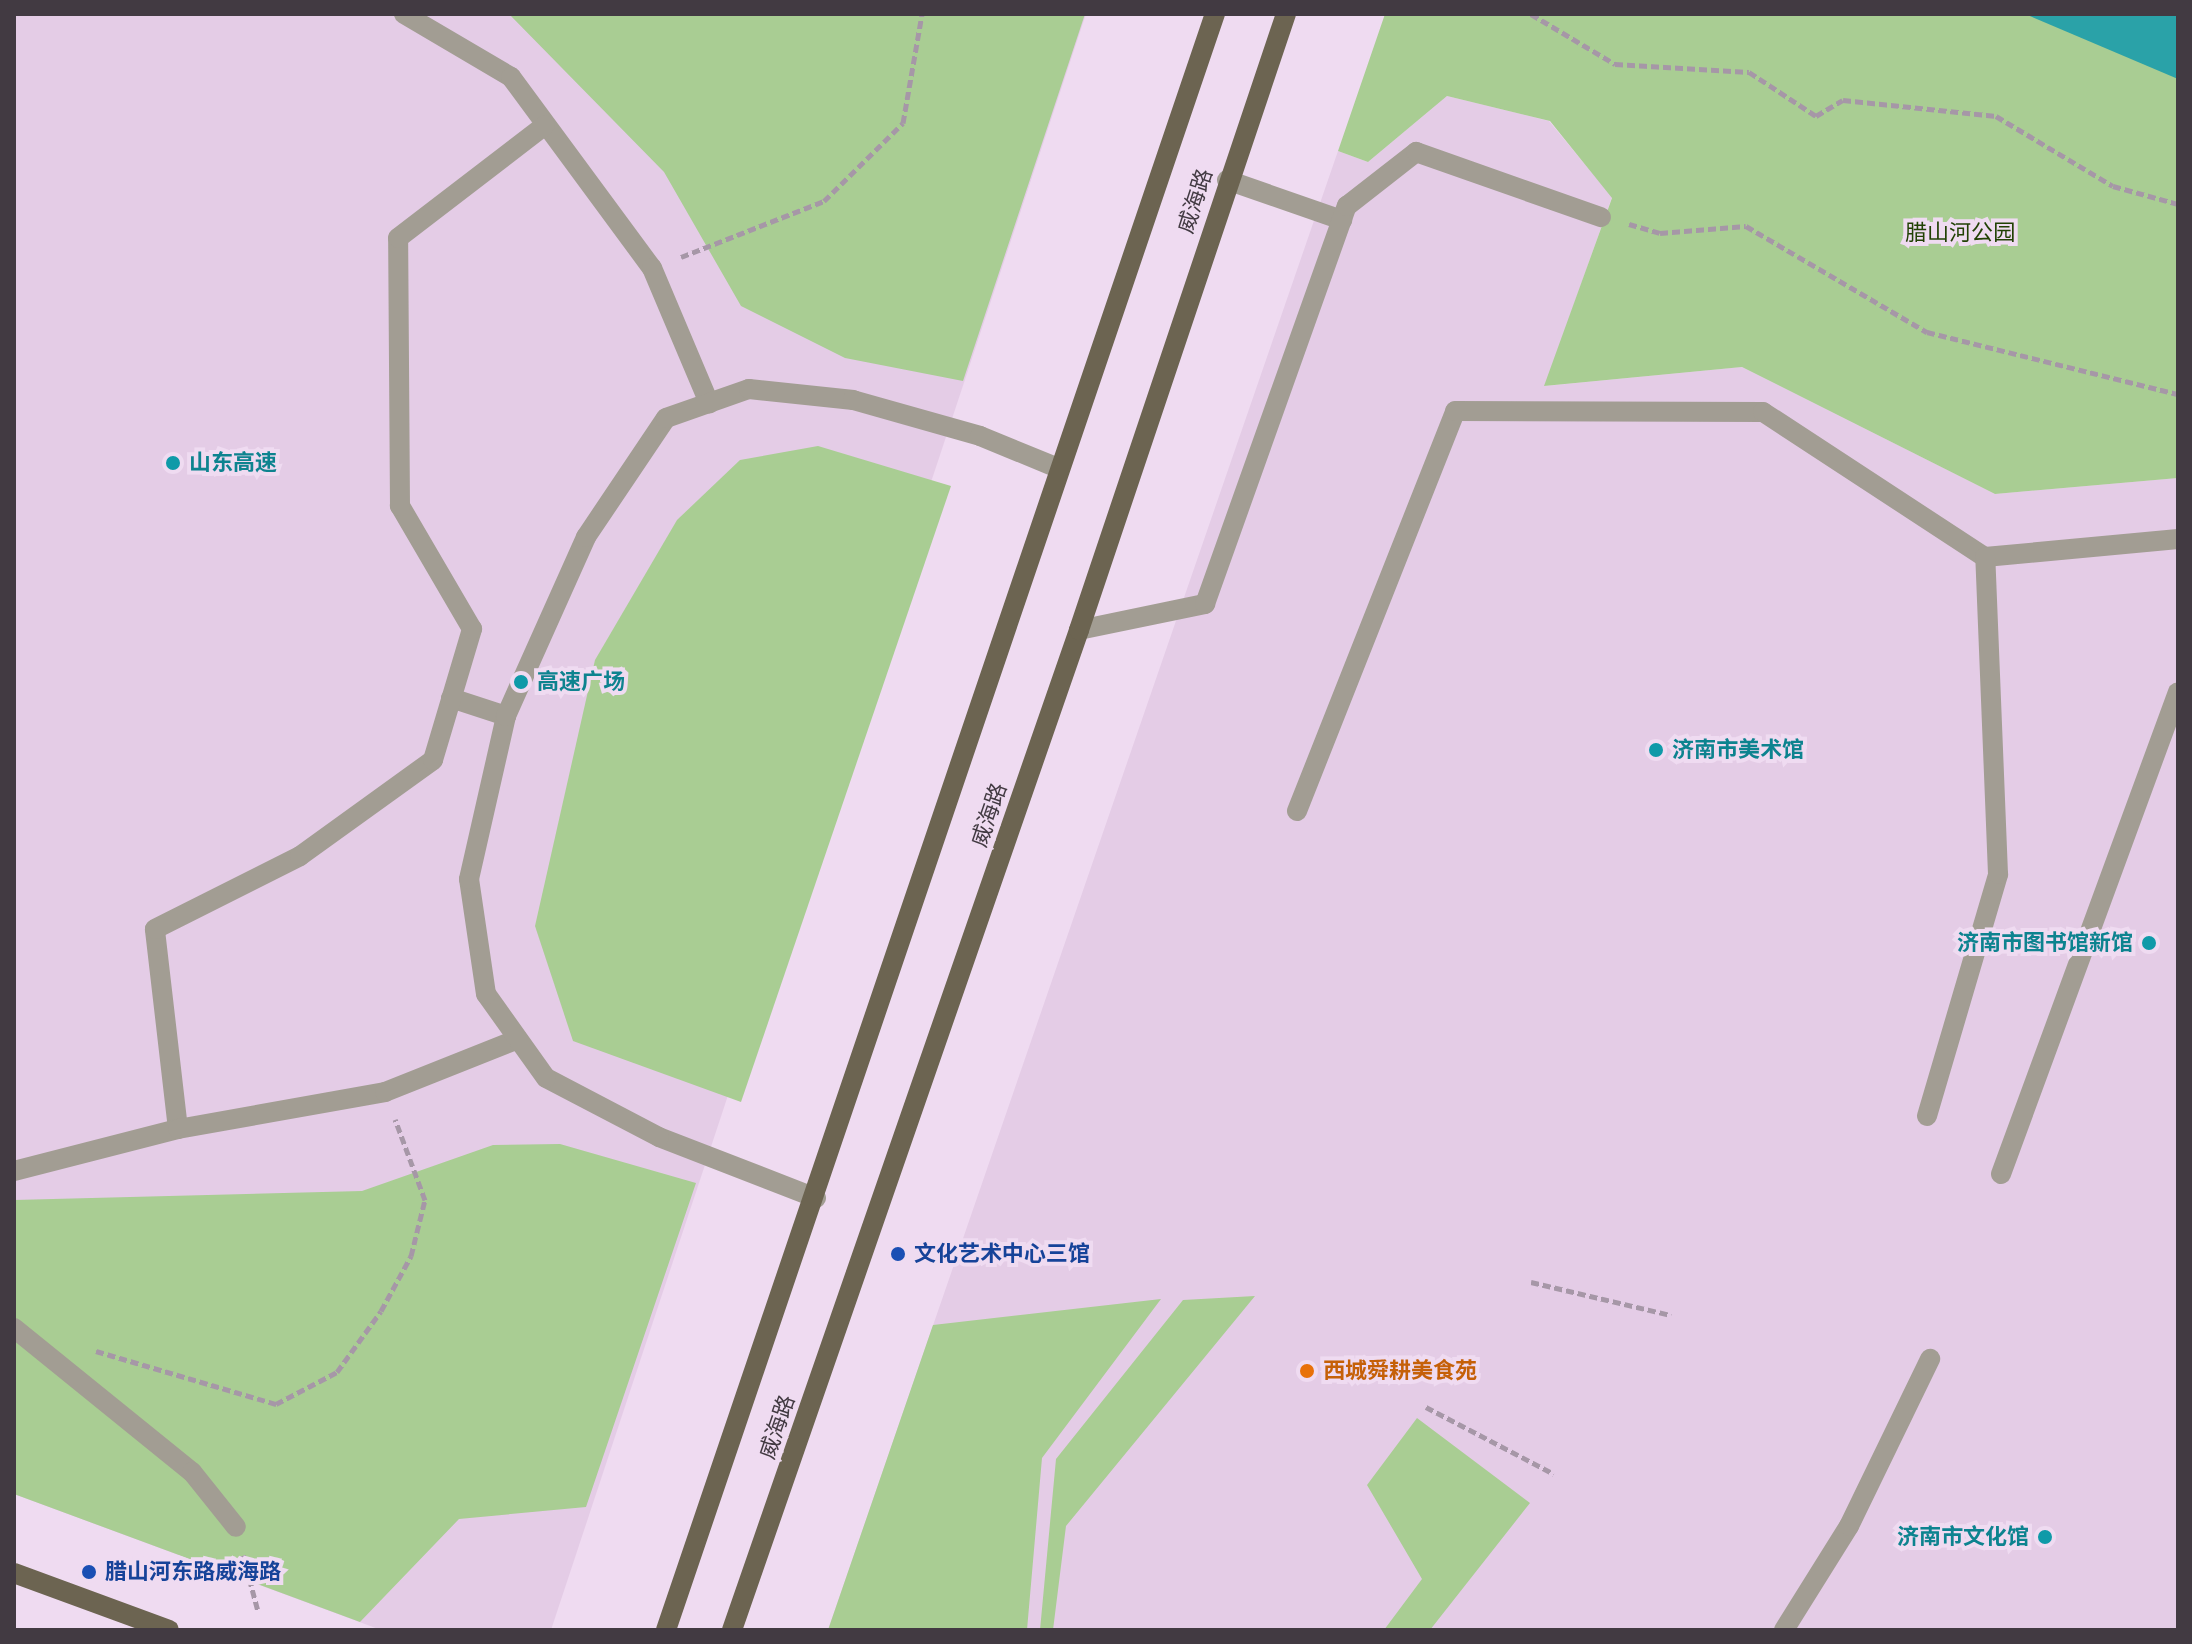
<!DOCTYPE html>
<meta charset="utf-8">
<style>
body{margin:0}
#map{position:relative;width:2192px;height:1644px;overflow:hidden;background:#efdbf1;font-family:Montserrat,"Noto Sans SC",sans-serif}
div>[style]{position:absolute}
.built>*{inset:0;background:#e4cce6}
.green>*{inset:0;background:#a9cd93}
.water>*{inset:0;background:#2aa2a8}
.path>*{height:5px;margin-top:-2.5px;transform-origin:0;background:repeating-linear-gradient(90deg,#a697a7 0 8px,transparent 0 12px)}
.minor>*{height:20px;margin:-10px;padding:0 10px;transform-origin:10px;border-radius:10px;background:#a29d93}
.major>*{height:20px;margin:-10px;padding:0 10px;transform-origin:10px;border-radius:10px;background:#6c6451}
.dots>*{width:22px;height:22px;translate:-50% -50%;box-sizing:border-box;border:4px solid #efdbf1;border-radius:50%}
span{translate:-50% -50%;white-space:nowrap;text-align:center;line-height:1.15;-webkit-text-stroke:8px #efdbf1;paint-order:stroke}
.street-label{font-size:22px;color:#423a42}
.park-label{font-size:22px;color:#214104}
.culture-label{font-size:22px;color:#0d838f;font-weight:700}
.left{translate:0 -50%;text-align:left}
.right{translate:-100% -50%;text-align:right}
.transit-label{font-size:22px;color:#164399;font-weight:700}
.food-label{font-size:22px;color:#c56008;font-weight:700}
.frame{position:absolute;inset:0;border:16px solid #423a42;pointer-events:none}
</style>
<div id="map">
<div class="built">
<div style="clip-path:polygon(14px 14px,1086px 14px,551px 1630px,381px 1630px,14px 1494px)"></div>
<div style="clip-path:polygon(1447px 96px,1549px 121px,1612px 197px,1545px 386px,1742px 367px,1995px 494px,2178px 478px,2178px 1630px,828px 1630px,1338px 151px,1368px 162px)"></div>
</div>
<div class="green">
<div style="clip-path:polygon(509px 14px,1085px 14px,963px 381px,845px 358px,741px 306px,664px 172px)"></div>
<div style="clip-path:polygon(1385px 14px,2178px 14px,2178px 478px,1995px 494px,1742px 367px,1544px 386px,1612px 198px,1550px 121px,1447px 96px,1368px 162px,1338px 151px)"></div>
<div style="clip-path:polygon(818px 446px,951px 486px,741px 1102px,573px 1041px,535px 926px,595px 660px,677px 520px,740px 460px)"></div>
<div style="clip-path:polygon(560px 1144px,696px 1183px,586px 1507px,459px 1519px,360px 1622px,14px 1494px,14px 1200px,362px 1191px,493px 1145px)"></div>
<div style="clip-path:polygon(1255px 1296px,1066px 1526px,1053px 1630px,1040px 1630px,1056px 1459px,1183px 1300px)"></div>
<div style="clip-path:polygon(1161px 1299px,1042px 1458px,1027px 1630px,828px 1630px,933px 1325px)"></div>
<div style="clip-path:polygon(1417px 1418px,1530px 1503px,1430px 1630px,1384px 1630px,1422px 1579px,1367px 1485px)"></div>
</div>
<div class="water">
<div style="clip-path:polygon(2025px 14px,2178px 14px,2178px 79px)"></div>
</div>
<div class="path">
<div style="left:1531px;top:14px;width:98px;rotate:30.8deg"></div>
<div style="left:1615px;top:64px;width:134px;rotate:3.4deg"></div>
<div style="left:1749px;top:72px;width:80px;rotate:33.3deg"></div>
<div style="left:1816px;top:116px;width:31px;rotate:-31deg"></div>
<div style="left:1843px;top:100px;width:154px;rotate:6deg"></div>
<div style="left:1996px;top:116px;width:136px;rotate:30.9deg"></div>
<div style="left:2113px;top:186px;width:67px;rotate:15.5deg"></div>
<div style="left:1629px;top:224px;width:32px;rotate:16deg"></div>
<div style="left:1660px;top:233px;width:86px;rotate:-4.7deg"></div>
<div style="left:1746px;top:226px;width:210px;rotate:30.4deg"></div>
<div style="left:1927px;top:332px;width:259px;rotate:13.9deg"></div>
<div style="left:681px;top:257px;width:154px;rotate:-21.4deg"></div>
<div style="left:824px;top:201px;width:111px;rotate:-44.6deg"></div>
<div style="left:903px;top:123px;width:111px;rotate:-80.1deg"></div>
<div style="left:1531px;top:1282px;width:144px;rotate:13.3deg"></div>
<div style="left:96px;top:1351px;width:188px;rotate:16.4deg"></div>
<div style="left:276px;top:1404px;width:69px;rotate:-27.7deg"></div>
<div style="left:337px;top:1372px;width:75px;rotate:-54.2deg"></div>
<div style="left:381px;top:1311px;width:63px;rotate:-61.4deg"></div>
<div style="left:411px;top:1256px;width:58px;rotate:-76deg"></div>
<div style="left:425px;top:1200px;width:86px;rotate:-110.3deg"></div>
<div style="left:1426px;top:1407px;width:144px;rotate:27.6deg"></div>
<div style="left:243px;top:1555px;width:58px;rotate:75deg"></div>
</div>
<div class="minor">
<div style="left:404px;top:14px;width:124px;rotate:30.5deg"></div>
<div style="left:511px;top:77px;width:237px;rotate:53.6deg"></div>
<div style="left:652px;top:268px;width:147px;rotate:67.1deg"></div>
<div style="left:1227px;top:180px;width:122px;rotate:19.2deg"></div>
<div style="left:1079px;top:630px;width:129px;rotate:-11.7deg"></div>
<div style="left:1205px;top:604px;width:423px;rotate:-70.4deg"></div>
<div style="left:1347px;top:206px;width:88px;rotate:-38deg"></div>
<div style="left:1416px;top:152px;width:196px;rotate:19.4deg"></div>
<div style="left:451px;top:698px;width:58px;rotate:18.1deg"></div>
<div style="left:1297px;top:811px;width:430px;rotate:-68.4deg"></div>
<div style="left:1455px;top:411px;width:308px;rotate:0.2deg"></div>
<div style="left:1763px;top:412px;width:265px;rotate:33.2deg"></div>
<div style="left:1985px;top:557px;width:194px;rotate:-5.3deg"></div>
<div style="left:1927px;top:1116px;width:252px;rotate:-73.6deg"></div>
<div style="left:1998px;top:874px;width:317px;rotate:-92.3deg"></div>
<div style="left:178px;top:1129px;width:201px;rotate:-96.6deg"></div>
<div style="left:155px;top:929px;width:162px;rotate:-26.7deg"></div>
<div style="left:300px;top:856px;width:164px;rotate:-35.8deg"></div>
<div style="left:433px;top:760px;width:137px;rotate:-73.4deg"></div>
<div style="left:472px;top:629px;width:143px;rotate:-120.3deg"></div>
<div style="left:400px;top:506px;width:268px;rotate:-90.4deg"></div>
<div style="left:398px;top:238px;width:185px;rotate:-37.5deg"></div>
<div style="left:14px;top:1171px;width:169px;rotate:-14.4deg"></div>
<div style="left:178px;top:1129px;width:210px;rotate:-10.1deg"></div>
<div style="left:385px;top:1092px;width:143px;rotate:-21.7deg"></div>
<div style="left:2001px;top:1174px;width:513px;rotate:-69.84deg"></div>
<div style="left:816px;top:1198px;width:168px;rotate:-158.8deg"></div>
<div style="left:659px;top:1137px;width:127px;rotate:-152.4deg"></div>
<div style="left:546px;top:1078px;width:103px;rotate:-125.5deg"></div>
<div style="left:486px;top:994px;width:116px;rotate:-98.4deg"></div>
<div style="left:469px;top:879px;width:167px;rotate:-77.2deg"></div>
<div style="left:506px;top:716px;width:196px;rotate:-65.9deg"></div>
<div style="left:586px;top:537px;width:143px;rotate:-56.1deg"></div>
<div style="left:666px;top:418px;width:88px;rotate:-19.3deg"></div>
<div style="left:749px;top:389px;width:105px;rotate:6deg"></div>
<div style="left:853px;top:400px;width:132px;rotate:15.8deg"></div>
<div style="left:980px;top:436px;width:84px;rotate:22.3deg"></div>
<div style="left:14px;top:1328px;width:229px;rotate:39deg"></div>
<div style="left:192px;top:1472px;width:70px;rotate:51.3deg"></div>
<div style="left:1784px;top:1630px;width:123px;rotate:-58deg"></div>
<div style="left:1849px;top:1526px;width:186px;rotate:-64.1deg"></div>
</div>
<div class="major">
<div style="left:14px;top:1573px;width:165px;rotate:20.2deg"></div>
<div style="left:666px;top:1630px;width:1707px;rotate:-71.24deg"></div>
<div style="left:732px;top:1630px;width:1058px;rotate:-70.86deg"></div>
<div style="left:1079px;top:630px;width:650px;rotate:-71.43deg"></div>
</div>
<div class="dots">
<div style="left:173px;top:463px;background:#0f9aa8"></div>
<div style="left:521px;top:682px;background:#0f9aa8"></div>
<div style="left:1656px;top:750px;background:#0f9aa8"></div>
<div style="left:2149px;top:943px;background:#0f9aa8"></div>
<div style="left:898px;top:1254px;background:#1a4fb4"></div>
<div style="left:1307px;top:1371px;background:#e8710a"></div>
<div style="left:2045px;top:1537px;background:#0f9aa8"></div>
<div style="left:89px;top:1572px;background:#1a4fb4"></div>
</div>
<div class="street-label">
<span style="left:1195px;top:201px;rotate:-72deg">威海路</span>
<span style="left:989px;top:815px;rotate:-71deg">威海路</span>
<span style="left:777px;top:1427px;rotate:-71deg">威海路</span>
</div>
<div class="park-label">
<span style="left:1960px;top:233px">腊山河公园</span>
</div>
<div class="culture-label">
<span class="left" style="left:189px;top:463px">山东高速</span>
<span class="left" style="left:537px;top:682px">高速广场</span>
<span class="left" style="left:1672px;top:750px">济南市美术馆</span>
<span class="right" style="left:2133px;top:943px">济南市图书馆新馆</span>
<span class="right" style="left:2029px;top:1537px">济南市文化馆</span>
</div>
<div class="transit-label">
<span class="left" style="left:914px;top:1254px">文化艺术中心三馆</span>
<span class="left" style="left:105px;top:1572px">腊山河东路威海路</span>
</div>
<div class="food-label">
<span class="left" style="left:1323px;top:1371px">西城舜耕美食苑</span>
</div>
<div class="frame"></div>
</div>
